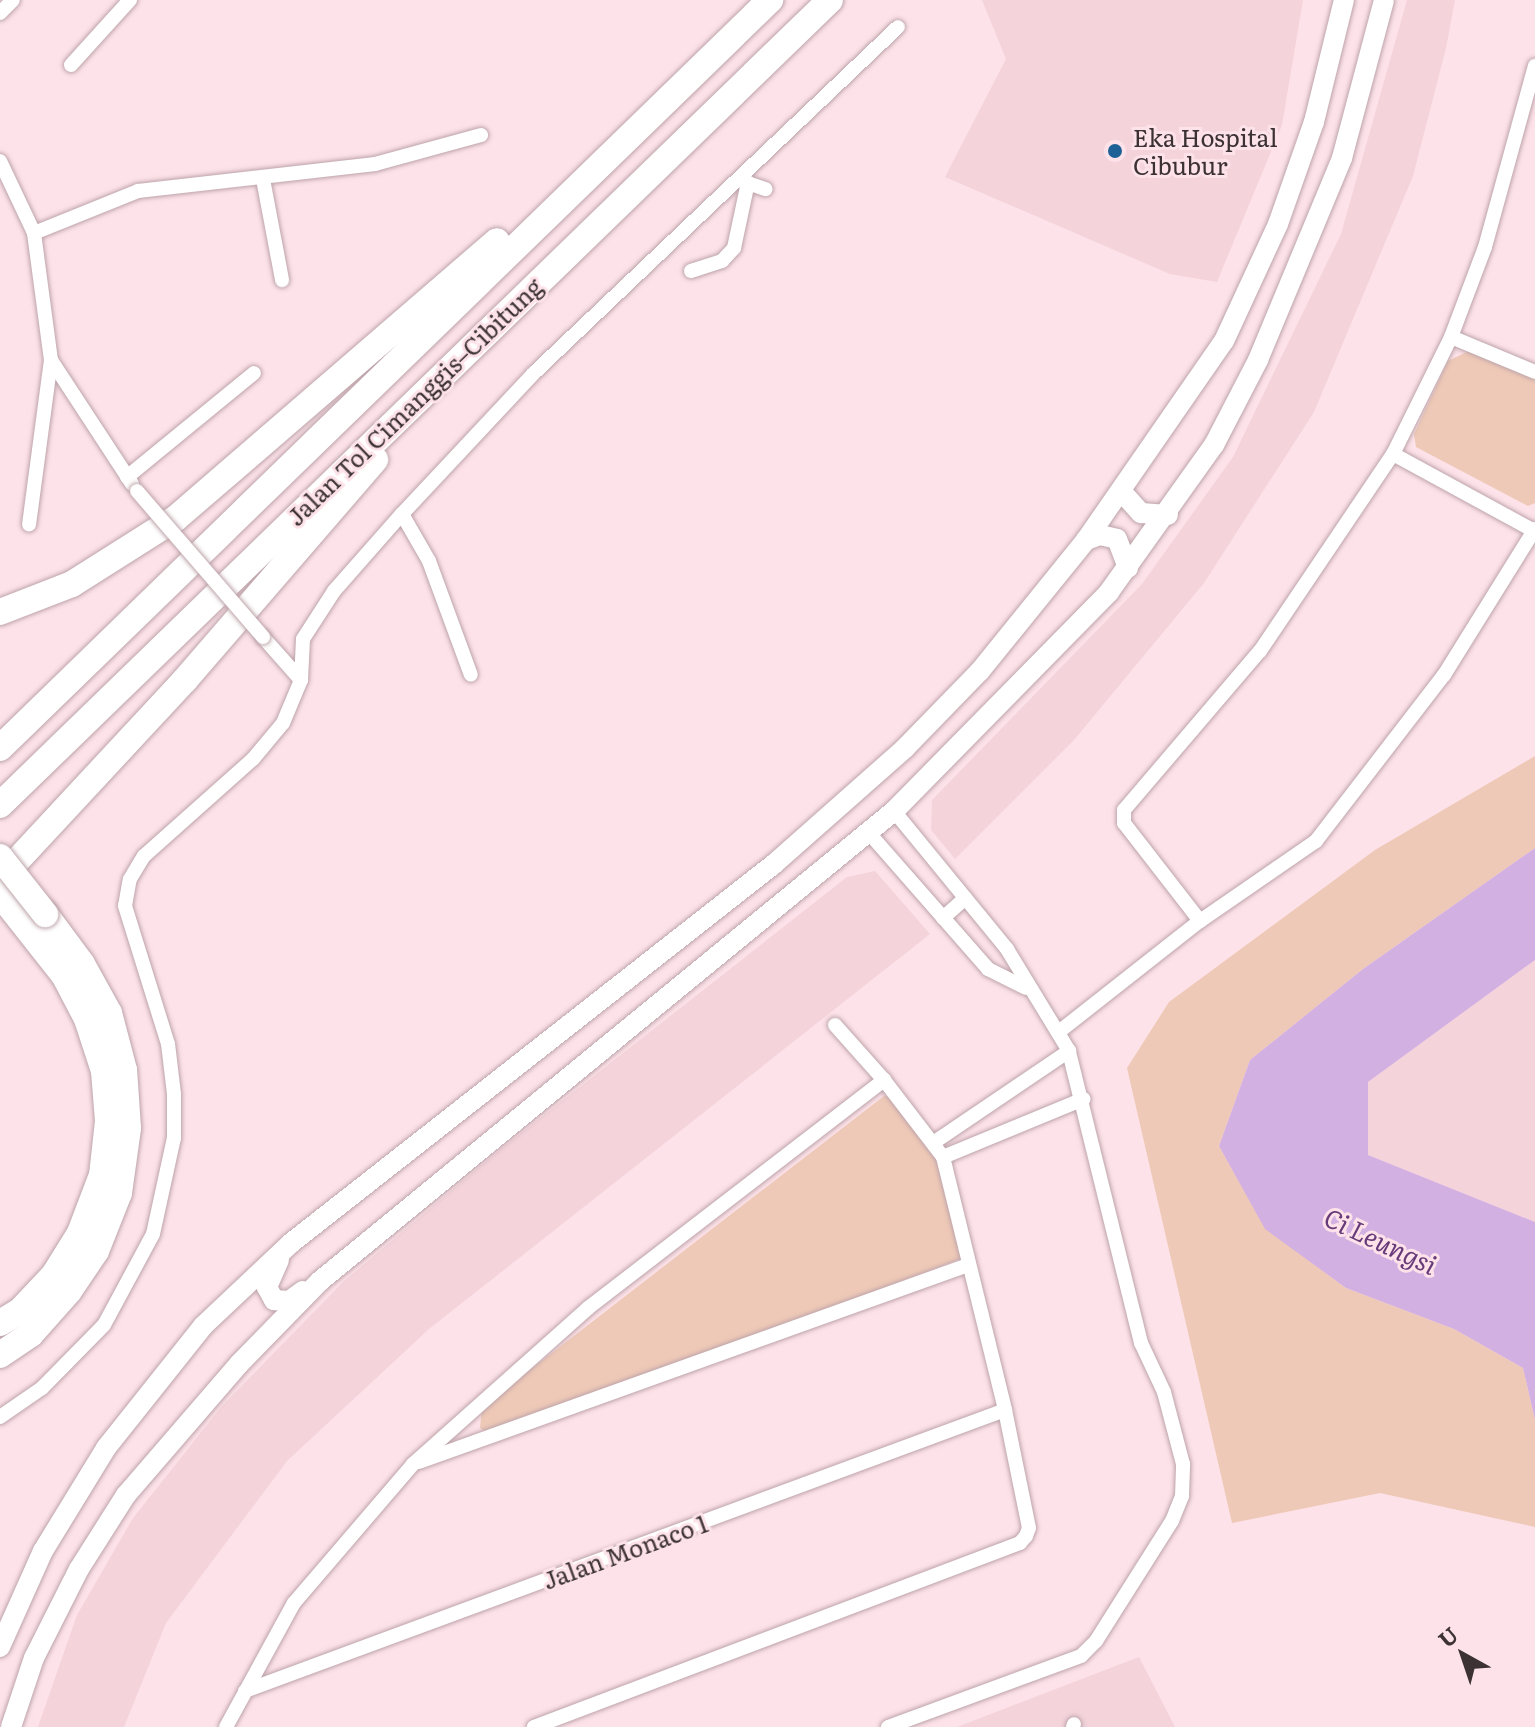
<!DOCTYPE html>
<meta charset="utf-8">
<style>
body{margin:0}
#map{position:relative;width:1535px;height:1727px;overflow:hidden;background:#fde2e9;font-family:Literata,serif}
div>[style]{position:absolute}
.built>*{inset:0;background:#f4d3db}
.green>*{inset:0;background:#efc9b7}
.water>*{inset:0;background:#d3b0e2}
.roads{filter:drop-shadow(0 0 2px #bda4aa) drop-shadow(0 0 2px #bda4aa)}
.street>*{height:14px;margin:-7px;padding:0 7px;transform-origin:7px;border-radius:7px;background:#fff}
.secondary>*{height:20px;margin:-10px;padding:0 10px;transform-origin:10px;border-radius:10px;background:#fff}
.highway>*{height:26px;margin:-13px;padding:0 13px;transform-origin:13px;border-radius:13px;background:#fff}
.bridges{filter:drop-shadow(0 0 2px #bda4aa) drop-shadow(0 0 2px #bda4aa)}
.street-bridge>*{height:14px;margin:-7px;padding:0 7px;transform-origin:7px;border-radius:7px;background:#fff}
.highway-bridge>*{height:26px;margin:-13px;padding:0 13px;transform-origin:13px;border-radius:13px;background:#fff}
.dots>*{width:22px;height:22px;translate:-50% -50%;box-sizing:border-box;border:4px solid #fde2e9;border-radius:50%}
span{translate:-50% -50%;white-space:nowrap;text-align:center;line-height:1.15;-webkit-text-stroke:6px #fde2e9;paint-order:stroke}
.poi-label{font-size:24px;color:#3c3234}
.left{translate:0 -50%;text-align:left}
.street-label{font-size:24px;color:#3c3234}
.water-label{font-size:26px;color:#673b79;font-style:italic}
.north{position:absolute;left:1423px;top:1615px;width:80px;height:80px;-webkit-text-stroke:6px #fde2e9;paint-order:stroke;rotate:320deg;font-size:22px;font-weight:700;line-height:32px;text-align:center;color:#3c3234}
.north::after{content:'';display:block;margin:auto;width:28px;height:36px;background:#3c3234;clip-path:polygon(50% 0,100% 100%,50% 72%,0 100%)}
</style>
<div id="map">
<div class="built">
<div style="clip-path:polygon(982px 0,1303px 0,1282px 125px,1217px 282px,1170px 274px,945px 177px,1006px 59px)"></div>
<div style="clip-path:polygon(1407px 0,1455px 0,1446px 48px,1413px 176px,1314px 412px,1204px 583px,1074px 740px,955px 859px,931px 830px,932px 800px,1142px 584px,1233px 457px,1341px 234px)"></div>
<div style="clip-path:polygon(875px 871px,930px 934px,429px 1329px,287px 1461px,166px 1623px,124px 1727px,38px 1727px,77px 1615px,133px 1518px,222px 1406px,343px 1282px,496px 1153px,847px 877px)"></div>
<div style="clip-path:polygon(1535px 960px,1535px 1222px,1368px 1155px,1368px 1082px)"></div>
<div style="clip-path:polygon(1139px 1657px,1175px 1727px,957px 1727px)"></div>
</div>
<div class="green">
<div style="clip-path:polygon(1471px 350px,1535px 377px,1535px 503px,1528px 506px,1416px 447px,1414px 434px,1448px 361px)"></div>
<div style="clip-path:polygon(1535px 756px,1535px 848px,1363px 969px,1250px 1060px,1219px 1146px,1266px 1229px,1346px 1288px,1454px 1329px,1523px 1368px,1535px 1420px,1535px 1527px,1380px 1493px,1232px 1523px,1127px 1068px,1169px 1002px,1375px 850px)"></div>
<div style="clip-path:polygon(884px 1096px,895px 1099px,931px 1139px,963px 1248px,960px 1259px,491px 1436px,480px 1428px,482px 1407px)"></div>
</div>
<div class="water">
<div style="clip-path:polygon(1535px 848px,1535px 960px,1368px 1082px,1368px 1155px,1535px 1222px,1535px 1420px,1523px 1368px,1454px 1329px,1346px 1288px,1265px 1229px,1219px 1146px,1250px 1060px,1363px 969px)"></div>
</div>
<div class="roads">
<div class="street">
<div style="left:0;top:13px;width:18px;rotate:-45deg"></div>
<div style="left:71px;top:65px;width:88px;rotate:-47.8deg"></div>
<div style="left:0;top:161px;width:80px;rotate:64.7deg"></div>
<div style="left:34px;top:233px;width:128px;rotate:82.4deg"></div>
<div style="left:51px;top:360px;width:166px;rotate:97.6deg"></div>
<div style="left:263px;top:179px;width:103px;rotate:79.3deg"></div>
<div style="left:739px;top:180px;width:28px;rotate:19deg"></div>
<div style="left:34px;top:233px;width:112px;rotate:-22deg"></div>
<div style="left:138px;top:191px;width:239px;rotate:-6.5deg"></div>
<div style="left:375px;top:164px;width:110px;rotate:-15.3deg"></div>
<div style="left:691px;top:271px;width:33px;rotate:-18deg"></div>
<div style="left:722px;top:261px;width:18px;rotate:-47deg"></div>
<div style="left:734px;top:248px;width:67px;rotate:-78deg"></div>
<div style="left:1451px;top:337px;width:91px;rotate:22.6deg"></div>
<div style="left:51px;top:360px;width:148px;rotate:56.8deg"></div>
<div style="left:1393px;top:454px;width:161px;rotate:28.6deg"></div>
<div style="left:127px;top:477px;width:164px;rotate:-39.3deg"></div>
<div style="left:402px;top:514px;width:54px;rotate:60.1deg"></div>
<div style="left:429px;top:561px;width:121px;rotate:69.8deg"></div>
<div style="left:301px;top:680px;width:41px;rotate:-87.2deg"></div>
<div style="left:303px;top:639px;width:57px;rotate:-57.1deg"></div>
<div style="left:334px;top:591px;width:103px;rotate:-48.6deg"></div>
<div style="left:402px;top:514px;width:193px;rotate:-46.9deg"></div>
<div style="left:534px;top:373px;width:502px;rotate:-43.55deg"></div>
<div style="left:869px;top:833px;width:181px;rotate:48.8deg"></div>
<div style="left:988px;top:969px;width:42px;rotate:26.6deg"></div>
<div style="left:943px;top:918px;width:30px;rotate:-42deg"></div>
<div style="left:1200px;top:921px;width:124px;rotate:-127.8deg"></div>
<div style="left:1124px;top:823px;width:13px;rotate:-90deg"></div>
<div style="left:1124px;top:810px;width:209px;rotate:-49.5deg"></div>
<div style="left:1260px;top:651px;width:238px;rotate:-56deg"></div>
<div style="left:1393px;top:454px;width:131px;rotate:-63.6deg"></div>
<div style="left:1451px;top:337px;width:96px;rotate:-69.3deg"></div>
<div style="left:1485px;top:247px;width:188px;rotate:-74.6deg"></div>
<div style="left:835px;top:1025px;width:74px;rotate:48.3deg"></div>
<div style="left:1060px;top:1031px;width:178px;rotate:-38.2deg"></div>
<div style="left:1200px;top:921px;width:141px;rotate:-34.6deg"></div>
<div style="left:1316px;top:841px;width:210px;rotate:-52.4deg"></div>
<div style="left:1444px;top:675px;width:172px;rotate:-58.1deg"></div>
<div style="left:936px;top:1141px;width:161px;rotate:-34.1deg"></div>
<div style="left:943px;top:1157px;width:152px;rotate:-22.4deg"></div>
<div style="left:0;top:1417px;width:51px;rotate:-34.6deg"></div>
<div style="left:42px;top:1388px;width:88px;rotate:-45.5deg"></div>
<div style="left:104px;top:1325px;width:103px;rotate:-61.7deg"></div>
<div style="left:153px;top:1234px;width:98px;rotate:-77.7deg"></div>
<div style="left:174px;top:1138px;width:44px;rotate:-90deg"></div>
<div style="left:174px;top:1094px;width:50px;rotate:-96.8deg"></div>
<div style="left:168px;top:1044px;width:145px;rotate:-107.3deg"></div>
<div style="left:125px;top:906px;width:27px;rotate:-80deg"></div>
<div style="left:130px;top:879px;width:27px;rotate:-59deg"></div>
<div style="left:144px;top:856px;width:146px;rotate:-41.7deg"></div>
<div style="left:253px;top:759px;width:47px;rotate:-50.2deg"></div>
<div style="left:283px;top:723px;width:47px;rotate:-67.3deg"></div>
<div style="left:301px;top:680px;width:57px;rotate:-131.5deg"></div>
<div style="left:419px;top:1462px;width:583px;rotate:-19.74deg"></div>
<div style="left:245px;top:1691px;width:810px;rotate:-20.29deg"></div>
<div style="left:226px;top:1727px;width:141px;rotate:-61.3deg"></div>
<div style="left:294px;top:1603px;width:183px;rotate:-49.4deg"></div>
<div style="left:413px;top:1464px;width:234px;rotate:-41.7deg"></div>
<div style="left:588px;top:1308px;width:374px;rotate:-37.6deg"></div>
<div style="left:884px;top:1080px;width:97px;rotate:52.5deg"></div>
<div style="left:943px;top:1157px;width:260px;rotate:76.2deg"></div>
<div style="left:1005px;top:1410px;width:120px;rotate:78.5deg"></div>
<div style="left:1029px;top:1528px;width:9px;rotate:111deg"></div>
<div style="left:1026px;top:1536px;width:9px;rotate:131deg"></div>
<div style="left:1020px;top:1543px;width:520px;rotate:159.26deg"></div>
<div style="left:888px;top:1727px;width:206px;rotate:-20.2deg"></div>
<div style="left:1081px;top:1656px;width:21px;rotate:-45deg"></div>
<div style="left:1096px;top:1641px;width:142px;rotate:-57.7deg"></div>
<div style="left:1172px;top:1521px;width:27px;rotate:-68deg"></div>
<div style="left:1182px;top:1496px;width:32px;rotate:-88deg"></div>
<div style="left:1183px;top:1464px;width:74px;rotate:-104.8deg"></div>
<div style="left:1164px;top:1392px;width:54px;rotate:-115.1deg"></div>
<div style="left:1141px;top:1343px;width:301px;rotate:-103.9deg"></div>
<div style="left:1069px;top:1051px;width:119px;rotate:-121.3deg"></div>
<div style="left:1007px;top:949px;width:178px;rotate:-129.3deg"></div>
<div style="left:1073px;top:1727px;width:3px;rotate:-72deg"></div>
</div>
<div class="secondary">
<div style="left:1121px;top:491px;width:30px;rotate:48deg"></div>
<div style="left:1141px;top:513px;width:27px;rotate:4deg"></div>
<div style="left:1086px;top:540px;width:15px;rotate:-20deg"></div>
<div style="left:1100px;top:535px;width:17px;rotate:13deg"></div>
<div style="left:1117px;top:539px;width:31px;rotate:69deg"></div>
<div style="left:279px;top:1260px;width:30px;rotate:114deg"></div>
<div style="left:267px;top:1287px;width:15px;rotate:62deg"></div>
<div style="left:274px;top:1300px;width:15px;rotate:4deg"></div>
<div style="left:289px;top:1301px;width:17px;rotate:-36deg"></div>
<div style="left:0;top:1647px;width:105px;rotate:-65.9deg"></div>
<div style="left:43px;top:1551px;width:121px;rotate:-58.5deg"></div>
<div style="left:106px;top:1448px;width:156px;rotate:-51.5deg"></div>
<div style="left:203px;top:1326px;width:121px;rotate:-43.3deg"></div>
<div style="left:291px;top:1243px;width:614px;rotate:-38.12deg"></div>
<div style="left:774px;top:864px;width:175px;rotate:-41.5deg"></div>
<div style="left:905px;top:748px;width:107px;rotate:-45.8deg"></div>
<div style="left:980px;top:671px;width:169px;rotate:-51deg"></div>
<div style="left:1086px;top:540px;width:242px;rotate:-55.3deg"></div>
<div style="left:1224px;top:341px;width:129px;rotate:-65.2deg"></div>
<div style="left:1278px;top:224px;width:108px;rotate:-70.6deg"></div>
<div style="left:1314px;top:122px;width:126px;rotate:-76.2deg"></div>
<div style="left:11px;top:1727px;width:73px;rotate:-71.6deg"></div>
<div style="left:34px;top:1658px;width:100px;rotate:-63.2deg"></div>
<div style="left:79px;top:1569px;width:88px;rotate:-57.6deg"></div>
<div style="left:126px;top:1495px;width:173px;rotate:-49.2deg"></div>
<div style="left:239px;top:1364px;width:116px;rotate:-45.7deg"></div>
<div style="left:320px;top:1281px;width:742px;rotate:-39.31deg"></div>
<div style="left:894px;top:811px;width:307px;rotate:-45.5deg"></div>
<div style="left:1109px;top:592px;width:181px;rotate:-54.5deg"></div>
<div style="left:1214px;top:445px;width:96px;rotate:-62.6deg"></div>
<div style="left:1258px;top:360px;width:219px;rotate:-67.4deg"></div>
<div style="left:1342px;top:158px;width:163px;rotate:-75.1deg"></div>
</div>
<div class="highway">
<div style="left:0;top:612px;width:77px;rotate:-21.3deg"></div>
<div style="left:72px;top:584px;width:122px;rotate:-32.3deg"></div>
<div style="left:175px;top:519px;width:425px;rotate:-40.8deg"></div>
<div style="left:0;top:748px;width:1074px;rotate:-44.17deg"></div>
<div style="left:0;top:805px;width:1156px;rotate:-44.12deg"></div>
<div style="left:0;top:879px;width:272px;rotate:-47.1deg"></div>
<div style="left:185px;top:680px;width:291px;rotate:-49.2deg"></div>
<div style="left:0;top:894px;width:103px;rotate:51.7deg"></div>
<div style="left:64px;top:975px;width:50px;rotate:62.4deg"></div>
<div style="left:87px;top:1019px;width:55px;rotate:71.9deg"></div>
<div style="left:104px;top:1071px;width:50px;rotate:85.4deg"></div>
<div style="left:108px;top:1121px;width:54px;rotate:96.3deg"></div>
<div style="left:102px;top:1175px;width:62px;rotate:110.8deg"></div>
<div style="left:80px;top:1233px;width:49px;rotate:121.8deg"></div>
<div style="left:54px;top:1275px;width:50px;rotate:133.4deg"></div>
<div style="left:20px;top:1311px;width:23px;rotate:149deg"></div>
<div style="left:0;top:1355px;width:37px;rotate:-34deg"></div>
<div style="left:31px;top:1334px;width:57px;rotate:-48.5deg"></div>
<div style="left:69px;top:1291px;width:48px;rotate:-56deg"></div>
<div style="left:96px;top:1251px;width:62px;rotate:-68.4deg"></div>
<div style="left:119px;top:1193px;width:66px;rotate:-82.1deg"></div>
<div style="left:128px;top:1128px;width:58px;rotate:-93.9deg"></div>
<div style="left:124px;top:1070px;width:59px;rotate:-104.7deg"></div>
<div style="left:109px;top:1013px;width:56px;rotate:-118.9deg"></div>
<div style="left:82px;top:964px;width:62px;rotate:-126.5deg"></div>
</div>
</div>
<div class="bridges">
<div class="street-bridge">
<div style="left:137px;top:491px;width:193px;rotate:49.2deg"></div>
</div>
<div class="highway-bridge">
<div style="left:0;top:857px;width:73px;rotate:51.7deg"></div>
</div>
</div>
<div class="dots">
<div style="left:1115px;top:151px;background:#1e6196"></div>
</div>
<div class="poi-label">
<span class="left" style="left:1133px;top:151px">Eka Hospital<br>Cibubur</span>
</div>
<div class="street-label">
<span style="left:414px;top:401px;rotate:-44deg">Jalan Tol Cimanggis–Cibitung</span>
<span style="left:625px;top:1551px;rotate:-20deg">Jalan Monaco 1</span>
</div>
<div class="water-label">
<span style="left:1381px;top:1240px;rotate:25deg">Ci Leungsi</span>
</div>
<div class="north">U</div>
</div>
